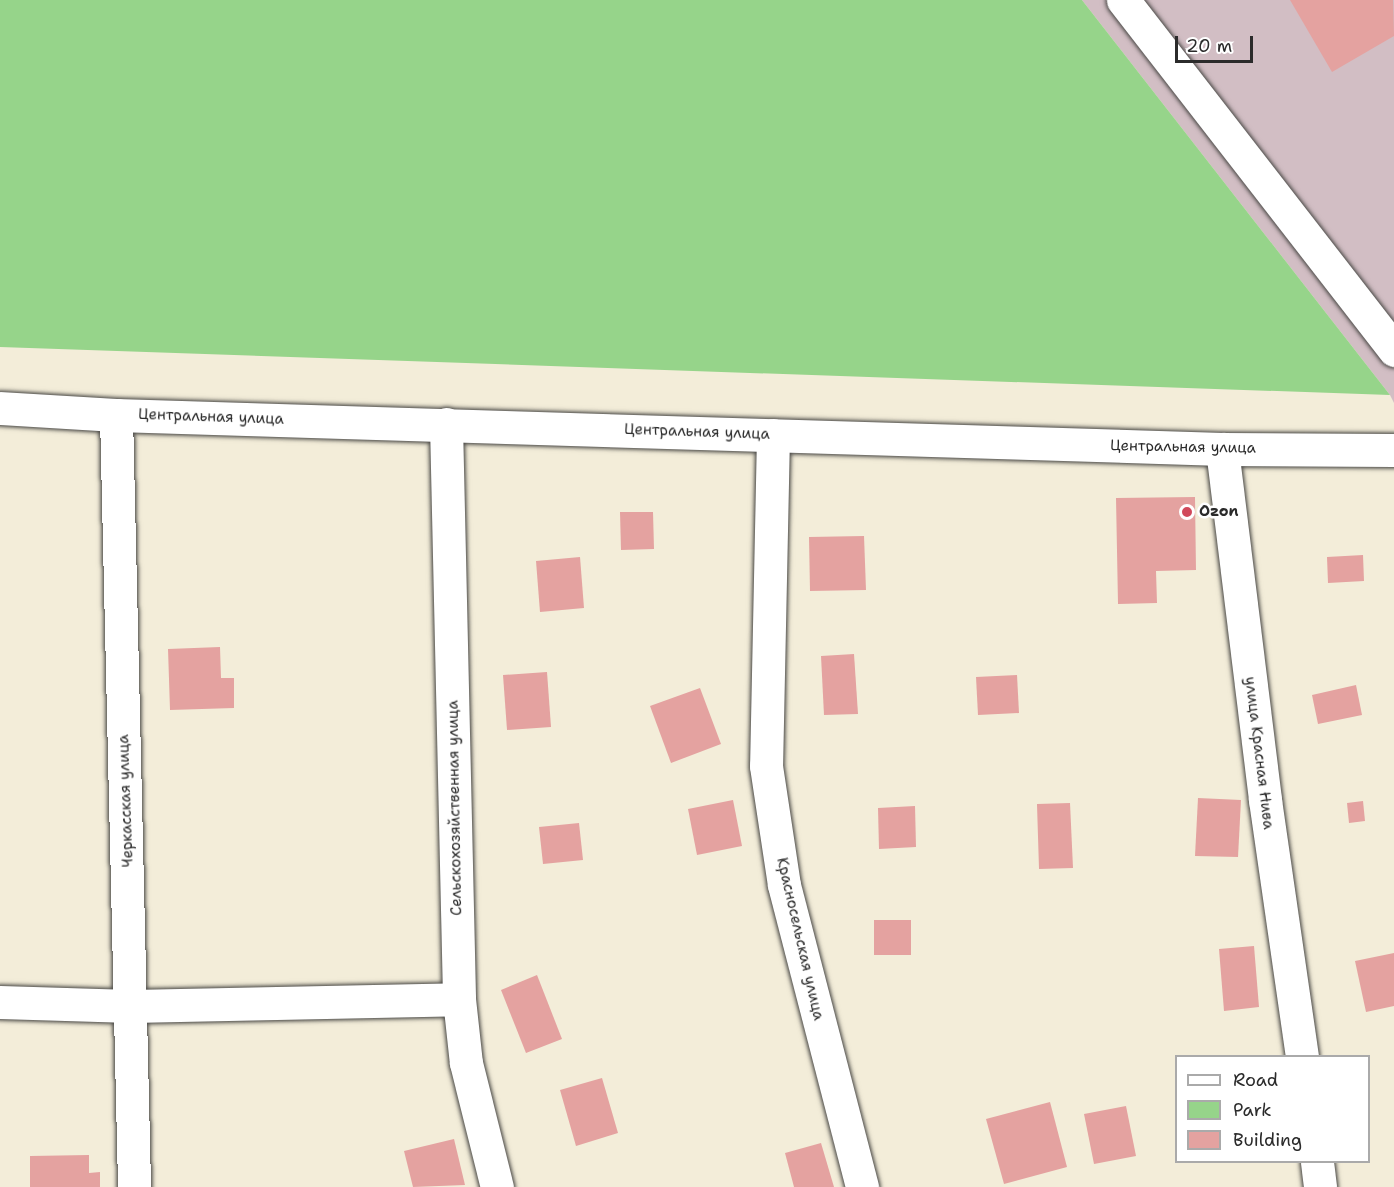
<!DOCTYPE html>
<meta charset="utf-8">
<style>
body{margin:0}
#map{position:relative;width:1394px;height:1187px;overflow:hidden;background:#f3edd9;font-family:"Shantell Sans",sans-serif}
div>[style]{position:absolute}
.industrial>*{inset:0;background:#d2bec4}
.green>*{inset:0;background:#96d48a}
.building>*{inset:0;background:#e4a2a0}
.roads{filter:drop-shadow(0 0 2px #494845) drop-shadow(0 0 2px #494845)}
.minor>*{height:33px;margin:-16.5px;padding:0 16.5px;transform-origin:16.5px;border-radius:16.5px;background:#fff}
.dots>*{width:16px;height:16px;translate:-50% -50%;box-sizing:border-box;border:3px solid #fff;border-radius:50%}
span{translate:-50% -50%;white-space:nowrap;text-align:center;line-height:1.15;-webkit-text-stroke:5px #fff;paint-order:stroke}
.street-label{font-size:15px;color:#2b2b2b}
.poi-label{font-size:15px;color:#2b2b2b;font-weight:700}
.left{translate:0 -50%;text-align:left}
.legend{position:absolute;left:1175px;top:1055px;width:195px;height:108px;box-sizing:border-box;background:#fff;border:2px solid #aaa;margin:0;padding:8px 10px;list-style:none;font-size:18px;color:#2b2b2b}
.legend li{display:flex;align-items:center;gap:12px;height:30px}
.legend b{width:30px;border:2px solid #aaa}
.scale{position:absolute;left:1175px;top:36px;width:78px;height:27px;box-sizing:border-box;border:3px solid #2b2b2b;border-top:0;padding-left:8px;font-size:18px;line-height:21px;white-space:nowrap;color:#2b2b2b;-webkit-text-stroke:4px #fff;paint-order:stroke}
</style>
<div id="map">
<div class="industrial">
<div style="clip-path:polygon(1082px 0,1394px 0,1394px 403px,1390px 395px)"></div>
</div>
<div class="green">
<div style="clip-path:polygon(0 0,1082px 0,1390px 395px,0 347px)"></div>
</div>
<div class="building">
<div style="clip-path:polygon(1290px 0,1393px 0,1394px 36px,1332px 72px)"></div>
<div style="clip-path:polygon(1195px 497px,1196px 570px,1156px 571px,1157px 603px,1118px 604px,1116px 498px)"></div>
<div style="clip-path:polygon(620px 512px,653px 512px,654px 549px,621px 550px)"></div>
<div style="clip-path:polygon(864px 536px,866px 590px,810px 591px,809px 537px)"></div>
<div style="clip-path:polygon(1363px 555px,1364px 581px,1328px 583px,1327px 557px)"></div>
<div style="clip-path:polygon(580px 557px,584px 608px,540px 612px,536px 561px)"></div>
<div style="clip-path:polygon(220px 647px,221px 678px,234px 678px,234px 708px,170px 710px,168px 649px)"></div>
<div style="clip-path:polygon(854px 654px,858px 714px,824px 715px,821px 656px)"></div>
<div style="clip-path:polygon(547px 672px,551px 727px,507px 730px,503px 675px)"></div>
<div style="clip-path:polygon(1017px 675px,1019px 713px,978px 715px,976px 677px)"></div>
<div style="clip-path:polygon(1356px 685px,1362px 715px,1318px 724px,1312px 695px)"></div>
<div style="clip-path:polygon(700px 688px,721px 744px,671px 763px,650px 706px)"></div>
<div style="clip-path:polygon(1198px 798px,1241px 800px,1238px 857px,1195px 856px)"></div>
<div style="clip-path:polygon(733px 800px,742px 846px,697px 855px,688px 809px)"></div>
<div style="clip-path:polygon(1363px 801px,1365px 821px,1349px 823px,1347px 803px)"></div>
<div style="clip-path:polygon(1070px 803px,1073px 868px,1039px 869px,1037px 804px)"></div>
<div style="clip-path:polygon(915px 806px,916px 847px,879px 849px,878px 808px)"></div>
<div style="clip-path:polygon(579px 823px,583px 860px,543px 864px,539px 827px)"></div>
<div style="clip-path:polygon(874px 920px,911px 920px,911px 955px,874px 955px)"></div>
<div style="clip-path:polygon(1254px 946px,1259px 1007px,1224px 1011px,1219px 949px)"></div>
<div style="clip-path:polygon(1394px 953px,1394px 1006px,1366px 1012px,1355px 961px)"></div>
<div style="clip-path:polygon(537px 975px,562px 1039px,526px 1053px,501px 990px)"></div>
<div style="clip-path:polygon(602px 1078px,618px 1133px,576px 1146px,560px 1090px)"></div>
<div style="clip-path:polygon(1050px 1102px,1067px 1167px,1004px 1184px,986px 1119px)"></div>
<div style="clip-path:polygon(1126px 1106px,1136px 1156px,1094px 1164px,1084px 1114px)"></div>
<div style="clip-path:polygon(454px 1139px,465px 1185px,413px 1187px,404px 1151px)"></div>
<div style="clip-path:polygon(821px 1143px,834px 1187px,794px 1187px,785px 1153px)"></div>
<div style="clip-path:polygon(89px 1155px,89px 1173px,100px 1172px,100px 1187px,30px 1187px,30px 1156px)"></div>
</div>
<div class="roads">
<div class="minor">
<div style="left:1123px;top:0;width:443px;rotate:52.2deg"></div>
<div style="left:0;top:408px;width:116px;rotate:3.5deg"></div>
<div style="left:116px;top:415px;width:1107px;rotate:1.76deg"></div>
<div style="left:1222px;top:449px;width:172px;rotate:0.3deg"></div>
<div style="left:116px;top:415px;width:772px;rotate:88.66deg"></div>
<div style="left:446px;top:424px;width:575px;rotate:88.7deg"></div>
<div style="left:459px;top:999px;width:64px;rotate:83.8deg"></div>
<div style="left:466px;top:1063px;width:128px;rotate:76deg"></div>
<div style="left:773px;top:435px;width:331px;rotate:91.2deg"></div>
<div style="left:766px;top:766px;width:120px;rotate:81.4deg"></div>
<div style="left:784px;top:885px;width:312px;rotate:75.5deg"></div>
<div style="left:1222px;top:449px;width:354px;rotate:83deg"></div>
<div style="left:1265px;top:800px;width:259px;rotate:81.8deg"></div>
<div style="left:0;top:1002px;width:131px;rotate:1.7deg"></div>
<div style="left:131px;top:1006px;width:328px;rotate:-1.2deg"></div>
<div style="left:1317px;top:1162px;width:25px;rotate:83deg"></div>
</div>
</div>
<div class="dots">
<div style="left:1187px;top:512px;background:#d1495b"></div>
</div>
<div class="street-label">
<span style="left:211px;top:417px;rotate:2deg">Центральная улица</span>
<span style="left:697px;top:432px;rotate:2deg">Центральная улица</span>
<span style="left:1183px;top:447px;rotate:1deg">Центральная улица</span>
<span style="left:1259px;top:753px;rotate:83deg">улица Красная Нива</span>
<span style="left:126px;top:801px;rotate:-92deg">Черкасская улица</span>
<span style="left:455px;top:808px;rotate:-91deg">Сельскохозяйственная улица</span>
<span style="left:800px;top:939px;rotate:77deg">Красносельская улица</span>
</div>
<div class="poi-label">
<span class="left" style="left:1199px;top:512px">Ozon</span>
</div>
<ul class="legend">
<li><b style="height:8px;background:#fff"></b>Road</li>
<li><b style="height:16px;background:#96d48a"></b>Park</li>
<li><b style="height:16px;background:#e4a2a0"></b>Building</li>
</ul>
<div class="scale">20 m</div>
</div>
